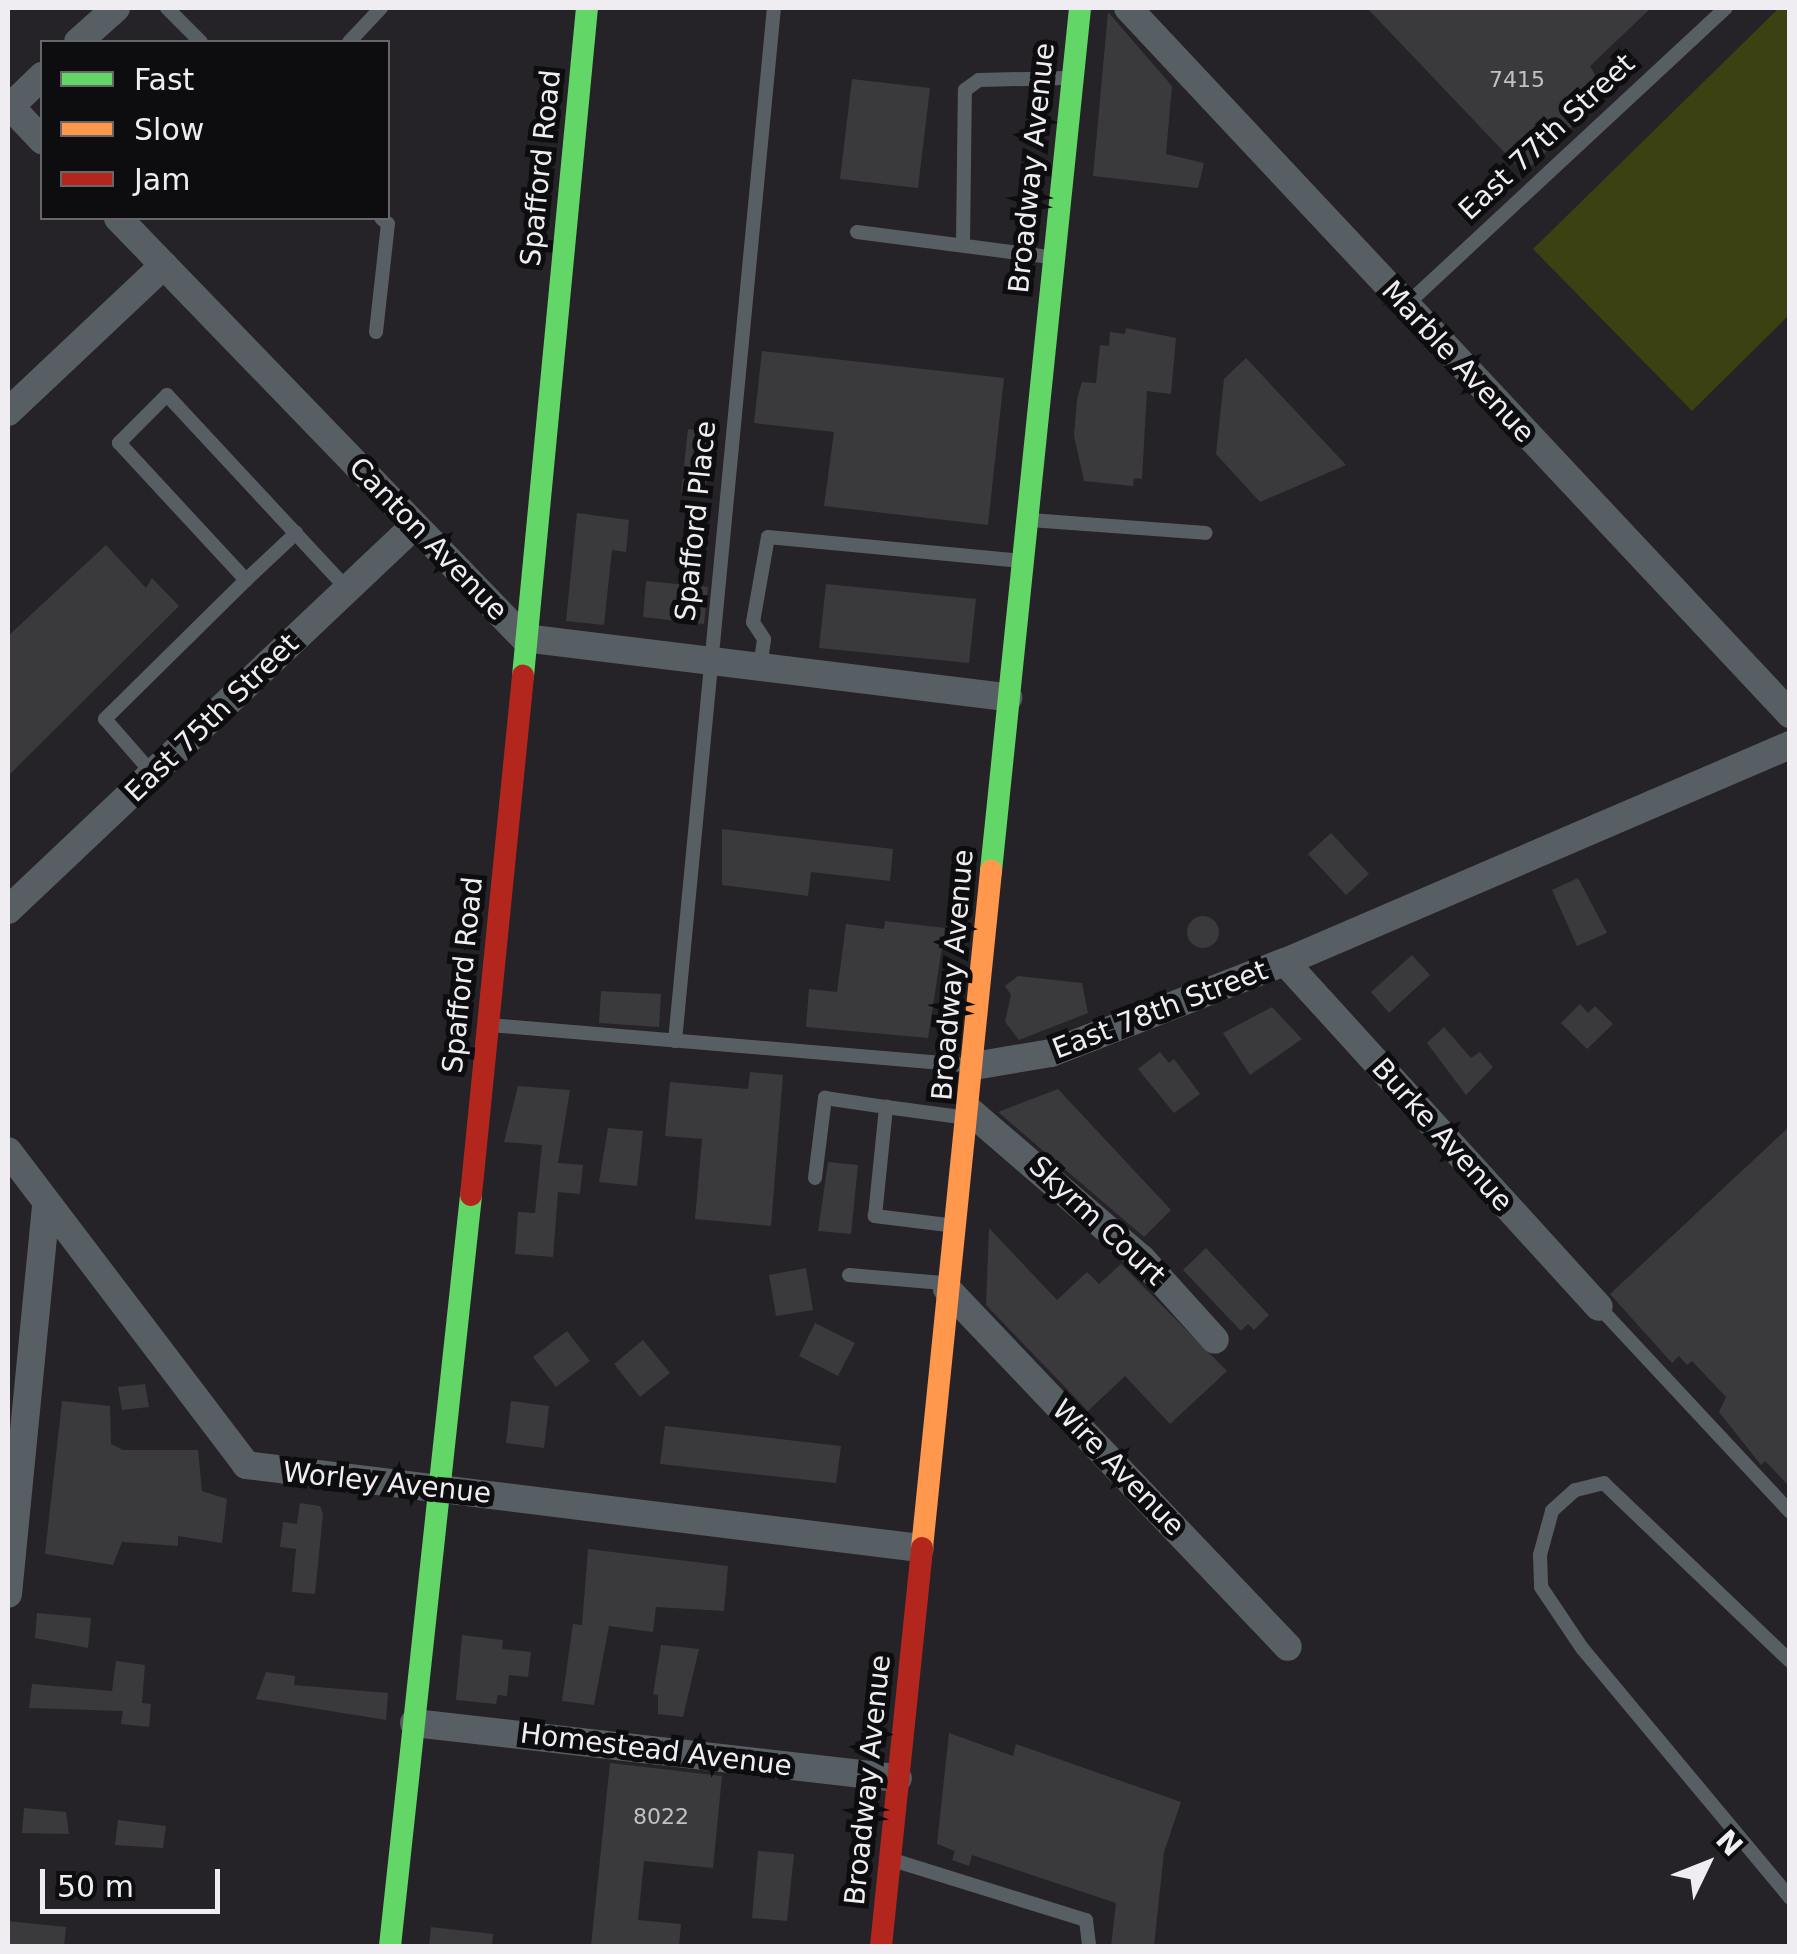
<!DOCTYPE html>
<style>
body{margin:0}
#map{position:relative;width:1797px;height:1954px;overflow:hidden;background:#252327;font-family:"DejaVu Sans",sans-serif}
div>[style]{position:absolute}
.green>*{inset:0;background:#3b4111}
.building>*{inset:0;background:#3a393c}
.round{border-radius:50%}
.lane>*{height:14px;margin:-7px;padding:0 7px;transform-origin:7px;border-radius:7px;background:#585f64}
.street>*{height:28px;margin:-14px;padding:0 14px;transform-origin:14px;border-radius:14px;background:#585f64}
.fast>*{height:22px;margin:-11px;padding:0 11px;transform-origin:11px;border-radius:11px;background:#63d668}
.slow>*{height:22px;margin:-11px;padding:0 11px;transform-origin:11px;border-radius:11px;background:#ff974d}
.jam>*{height:22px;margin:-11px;padding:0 11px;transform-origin:11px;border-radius:11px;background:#b3261e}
span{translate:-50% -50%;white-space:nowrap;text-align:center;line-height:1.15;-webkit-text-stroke:10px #0d0c0e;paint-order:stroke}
.number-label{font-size:22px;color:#c2c0c4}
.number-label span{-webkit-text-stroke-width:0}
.street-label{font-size:28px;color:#efedf1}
.frame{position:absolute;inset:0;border:10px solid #efedf1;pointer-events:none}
.legend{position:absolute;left:40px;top:40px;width:350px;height:180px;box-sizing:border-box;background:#0d0c0e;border:2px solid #676669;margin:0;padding:12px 18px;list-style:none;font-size:30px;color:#efedf1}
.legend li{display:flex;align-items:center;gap:20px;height:50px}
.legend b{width:50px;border:2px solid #676669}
.north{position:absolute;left:1657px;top:1814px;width:100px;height:100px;-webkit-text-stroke:8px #0d0c0e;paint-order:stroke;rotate:47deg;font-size:28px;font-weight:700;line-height:40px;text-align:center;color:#efedf1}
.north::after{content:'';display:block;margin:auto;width:35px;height:45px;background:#efedf1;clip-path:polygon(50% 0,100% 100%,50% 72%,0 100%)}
.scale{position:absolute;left:40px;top:1869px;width:180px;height:45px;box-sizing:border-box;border:5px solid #efedf1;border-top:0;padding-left:12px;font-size:30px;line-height:35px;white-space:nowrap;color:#efedf1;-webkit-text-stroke:8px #0d0c0e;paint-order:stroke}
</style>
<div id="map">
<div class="green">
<div style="clip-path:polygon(1779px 8px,1790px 8px,1789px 315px,1692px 411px,1533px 249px)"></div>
</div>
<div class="building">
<div style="clip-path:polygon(1367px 8px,1651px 8px,1590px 66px,1606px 94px,1524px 173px)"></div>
<div style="clip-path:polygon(1108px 12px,1172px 86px,1166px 154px,1204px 163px,1198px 188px,1093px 176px)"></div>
<div style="clip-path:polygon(852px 79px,930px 88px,918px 188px,840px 179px)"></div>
<div style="clip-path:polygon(1126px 328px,1176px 338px,1171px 394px,1147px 391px,1142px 479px,1134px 478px,1133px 486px,1084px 481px,1074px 436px,1077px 399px,1082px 382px,1096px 383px,1100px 345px,1109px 346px,1110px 332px,1125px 334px)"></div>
<div style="clip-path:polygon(762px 351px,1004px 378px,988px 525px,824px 506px,834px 432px,754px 423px)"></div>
<div style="clip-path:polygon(1246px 358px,1346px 465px,1260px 502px,1216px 454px,1224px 379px)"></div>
<div style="clip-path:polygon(688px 429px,711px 432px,705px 495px,681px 493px)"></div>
<div style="clip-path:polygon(577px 513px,629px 520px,626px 552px,612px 550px,604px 625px,566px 621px)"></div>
<div style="clip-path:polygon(106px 545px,146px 588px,152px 578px,179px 606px,8px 776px,8px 636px)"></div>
<div style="clip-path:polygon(646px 581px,708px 587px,704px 624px,643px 617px)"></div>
<div style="clip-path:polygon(826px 584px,976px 599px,969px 663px,819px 648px)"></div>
<div style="clip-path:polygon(722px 829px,893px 849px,890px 881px,811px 872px,808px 896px,722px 885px)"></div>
<div style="clip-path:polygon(1331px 833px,1369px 874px,1346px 895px,1308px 854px)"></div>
<div style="clip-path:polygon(1578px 878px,1607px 933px,1577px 946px,1552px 890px)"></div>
<div class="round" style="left:1187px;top:916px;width:32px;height:32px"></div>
<div style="clip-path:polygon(885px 921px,945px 928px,928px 1038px,806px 1027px,809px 989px,837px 992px,846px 924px,884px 929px)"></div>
<div style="clip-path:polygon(1412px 955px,1430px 975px,1389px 1013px,1371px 992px)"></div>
<div style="clip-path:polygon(1018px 976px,1082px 983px,1088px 1013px,1019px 1040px,1005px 1022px,1011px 995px,1005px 986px)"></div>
<div style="clip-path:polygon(601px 991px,661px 994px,659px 1027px,599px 1023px)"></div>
<div style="clip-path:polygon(1580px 1004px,1588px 1013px,1595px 1006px,1613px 1024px,1587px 1049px,1561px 1023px)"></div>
<div style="clip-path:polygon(1272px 1007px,1302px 1039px,1250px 1075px,1223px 1033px)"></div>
<div style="clip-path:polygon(1444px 1027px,1471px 1058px,1480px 1052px,1493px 1067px,1466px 1095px,1427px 1043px)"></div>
<div style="clip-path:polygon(1160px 1052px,1169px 1063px,1174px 1059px,1200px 1094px,1174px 1113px,1138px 1069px)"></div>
<div style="clip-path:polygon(750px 1072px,783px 1075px,771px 1226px,695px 1219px,702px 1139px,665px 1136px,670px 1082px,748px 1089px)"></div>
<div style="clip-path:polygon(518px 1086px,570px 1090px,558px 1163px,583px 1165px,580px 1194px,558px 1192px,553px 1257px,515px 1254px,518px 1212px,535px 1213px,542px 1145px,504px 1142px)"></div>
<div style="clip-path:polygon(1058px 1089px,1171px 1210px,1144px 1237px,998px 1112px)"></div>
<div style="clip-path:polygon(1790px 1126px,1790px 1487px,1765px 1461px,1761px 1465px,1719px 1412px,1726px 1397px,1692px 1361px,1687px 1365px,1679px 1356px,1672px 1363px,1610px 1294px)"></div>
<div style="clip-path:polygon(608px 1128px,643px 1131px,637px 1186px,599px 1182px)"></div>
<div style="clip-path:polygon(828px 1162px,858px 1165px,851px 1234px,818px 1231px)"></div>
<div style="clip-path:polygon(989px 1228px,1057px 1300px,1087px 1272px,1099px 1284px,1121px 1264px,1227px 1371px,1170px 1424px,1125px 1376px,1088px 1411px,986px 1305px)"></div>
<div style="clip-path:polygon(1206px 1248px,1269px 1315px,1254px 1330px,1248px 1324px,1241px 1331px,1183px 1270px)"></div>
<div style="clip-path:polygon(806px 1268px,813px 1310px,776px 1316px,769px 1275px)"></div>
<div style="clip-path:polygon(815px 1323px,855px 1343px,838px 1376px,799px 1356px)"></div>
<div style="clip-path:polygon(567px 1331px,590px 1361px,556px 1387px,533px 1357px)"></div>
<div style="clip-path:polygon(643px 1340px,670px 1373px,640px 1397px,614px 1364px)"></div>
<div style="clip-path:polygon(145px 1384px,149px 1407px,122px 1410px,118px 1387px)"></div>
<div style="clip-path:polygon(62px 1401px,110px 1406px,111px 1444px,123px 1450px,198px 1450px,202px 1491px,227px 1499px,222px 1543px,178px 1536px,178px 1546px,122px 1542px,113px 1565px,45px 1554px)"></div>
<div style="clip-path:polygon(511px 1401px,549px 1406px,544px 1448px,506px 1443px)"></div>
<div style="clip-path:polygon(665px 1426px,841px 1446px,836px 1483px,660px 1464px)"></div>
<div style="clip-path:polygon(300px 1503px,320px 1506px,323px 1514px,315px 1594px,292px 1592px,296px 1549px,280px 1547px,283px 1522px,297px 1524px)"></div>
<div style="clip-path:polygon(588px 1549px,728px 1566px,724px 1611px,656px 1607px,653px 1632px,609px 1626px,594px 1705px,562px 1701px,573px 1624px,582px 1625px)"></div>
<div style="clip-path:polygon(37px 1613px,91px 1618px,88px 1648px,35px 1638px)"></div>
<div style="clip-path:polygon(462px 1635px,503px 1640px,502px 1649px,531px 1652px,528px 1677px,509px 1675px,507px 1696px,498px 1695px,496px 1704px,456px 1700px)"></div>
<div style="clip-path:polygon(661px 1645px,699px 1649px,683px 1717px,658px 1714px,658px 1695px,653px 1694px)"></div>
<div style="clip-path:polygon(116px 1661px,145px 1665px,142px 1703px,151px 1704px,149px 1727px,121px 1724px,123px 1711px,29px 1708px,32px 1684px,112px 1691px)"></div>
<div style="clip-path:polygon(266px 1672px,295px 1676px,294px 1685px,388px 1693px,386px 1720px,256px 1699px)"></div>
<div style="clip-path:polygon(949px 1733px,1013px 1756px,1016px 1744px,1181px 1802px,1164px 1852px,1154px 1946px,1111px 1946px,1116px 1903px,972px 1855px,969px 1866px,952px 1860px,955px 1851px,937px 1844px)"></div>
<div style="clip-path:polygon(610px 1763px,722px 1776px,713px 1868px,644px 1861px,638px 1920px,681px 1924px,679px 1946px,591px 1946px)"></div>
<div style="clip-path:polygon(24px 1808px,66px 1812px,69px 1834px,22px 1833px)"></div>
<div style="clip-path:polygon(118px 1820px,166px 1826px,163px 1848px,115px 1845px)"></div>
<div style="clip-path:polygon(758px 1851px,794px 1854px,787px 1921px,752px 1918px)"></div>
<div style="clip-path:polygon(8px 1921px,66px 1927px,64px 1946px,8px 1946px)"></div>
<div style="clip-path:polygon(431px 1927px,493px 1934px,492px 1946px,429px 1946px)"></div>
</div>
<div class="lane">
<div style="left:167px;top:8px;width:48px;rotate:45deg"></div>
<div style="left:349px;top:42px;width:47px;rotate:-46.7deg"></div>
<div style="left:857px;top:232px;width:195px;rotate:7.4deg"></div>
<div style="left:963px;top:244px;width:154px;rotate:-89.3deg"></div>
<div style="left:965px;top:90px;width:17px;rotate:-36deg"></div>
<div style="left:979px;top:80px;width:87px;rotate:-1.3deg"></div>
<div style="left:1405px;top:306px;width:438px;rotate:-42.9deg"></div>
<div style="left:376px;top:332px;width:109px;rotate:-83.7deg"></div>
<div style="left:388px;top:224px;width:9px;rotate:-139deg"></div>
<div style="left:1030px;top:520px;width:176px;rotate:4.2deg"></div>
<div style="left:246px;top:580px;width:69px;rotate:-43.2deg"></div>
<div style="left:760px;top:668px;width:29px;rotate:-82deg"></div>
<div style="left:764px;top:639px;width:20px;rotate:-123deg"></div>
<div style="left:753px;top:622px;width:86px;rotate:-80deg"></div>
<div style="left:768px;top:537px;width:253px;rotate:5.4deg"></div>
<div style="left:153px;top:774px;width:73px;rotate:-131.1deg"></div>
<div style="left:105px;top:719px;width:198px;rotate:-44.6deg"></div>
<div style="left:246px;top:580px;width:187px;rotate:-132.8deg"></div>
<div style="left:119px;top:443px;width:68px;rotate:-45deg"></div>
<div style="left:167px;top:395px;width:265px;rotate:47.1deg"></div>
<div style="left:490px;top:1025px;width:478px;rotate:4.8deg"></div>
<div style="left:675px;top:1041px;width:1038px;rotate:-84.53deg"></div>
<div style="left:815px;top:1178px;width:81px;rotate:-82.9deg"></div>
<div style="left:825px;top:1098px;width:62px;rotate:8.4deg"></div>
<div style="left:948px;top:1225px;width:74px;rotate:-173deg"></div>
<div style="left:875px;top:1216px;width:110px;rotate:-84.2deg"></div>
<div style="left:886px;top:1107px;width:75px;rotate:7.7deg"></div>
<div style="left:849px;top:1275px;width:94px;rotate:4.9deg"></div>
<div style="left:1599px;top:1307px;width:280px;rotate:47deg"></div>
<div style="left:1790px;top:1661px;width:257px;rotate:-136.3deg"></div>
<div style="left:1604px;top:1483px;width:30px;rotate:166deg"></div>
<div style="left:1575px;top:1490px;width:31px;rotate:138deg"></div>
<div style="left:1552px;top:1511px;width:46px;rotate:105.3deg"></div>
<div style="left:1540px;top:1555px;width:32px;rotate:88deg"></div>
<div style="left:1541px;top:1587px;width:73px;rotate:56.1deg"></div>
<div style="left:1582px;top:1648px;width:325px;rotate:50.2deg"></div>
<div style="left:896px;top:1861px;width:199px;rotate:17.3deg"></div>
<div style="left:1086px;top:1920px;width:26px;rotate:83deg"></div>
</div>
<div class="street">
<div style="left:1128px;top:8px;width:968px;rotate:46.84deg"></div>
<div style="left:78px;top:42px;width:51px;rotate:-41.8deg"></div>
<div style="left:8px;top:104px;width:50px;rotate:46.6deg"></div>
<div style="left:10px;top:107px;width:45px;rotate:-44.1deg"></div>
<div style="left:118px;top:218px;width:584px;rotate:45.97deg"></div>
<div style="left:524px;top:638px;width:488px;rotate:7deg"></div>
<div style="left:8px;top:412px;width:214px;rotate:-43.3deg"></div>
<div style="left:8px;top:910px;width:559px;rotate:-43.4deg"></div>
<div style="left:1285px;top:962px;width:466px;rotate:47.7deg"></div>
<div style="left:974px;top:1066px;width:78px;rotate:-9.6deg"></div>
<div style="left:1051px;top:1053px;width:251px;rotate:-21.3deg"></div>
<div style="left:1285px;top:962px;width:550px;rotate:-23.25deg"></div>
<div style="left:971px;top:1112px;width:224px;rotate:40.7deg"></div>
<div style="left:1141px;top:1258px;width:110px;rotate:47.9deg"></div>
<div style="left:8px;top:1151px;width:394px;rotate:52.8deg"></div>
<div style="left:246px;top:1465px;width:679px;rotate:7.02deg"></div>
<div style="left:947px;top:1289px;width:494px;rotate:46.4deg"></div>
<div style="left:8px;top:1594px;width:392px;rotate:-84.4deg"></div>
<div style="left:414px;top:1723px;width:487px;rotate:6.5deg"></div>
</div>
<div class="fast">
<div style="left:523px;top:676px;width:671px;rotate:-84.53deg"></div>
<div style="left:991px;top:871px;width:868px;rotate:-84.11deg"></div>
<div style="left:390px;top:1946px;width:755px;rotate:-83.84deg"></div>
</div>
<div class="slow">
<div style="left:922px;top:1548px;width:681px;rotate:-84.18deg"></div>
</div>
<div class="jam">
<div style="left:471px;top:1195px;width:522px;rotate:-84.28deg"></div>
<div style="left:881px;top:1946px;width:400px;rotate:-84.1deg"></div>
</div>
<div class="number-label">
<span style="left:1517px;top:80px">7415</span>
<span style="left:661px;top:1817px">8022</span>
</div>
<div class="street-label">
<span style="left:1547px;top:137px;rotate:-43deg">East 77th Street</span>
<span style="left:541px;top:168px;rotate:-84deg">Spafford Road</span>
<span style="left:1032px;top:168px;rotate:-84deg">Broadway Avenue</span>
<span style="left:1458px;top:362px;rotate:47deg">Marble Avenue</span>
<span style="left:696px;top:521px;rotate:-84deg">Spafford Place</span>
<span style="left:428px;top:539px;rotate:46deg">Canton Avenue</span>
<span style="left:212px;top:718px;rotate:-44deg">East 75th Street</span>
<span style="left:463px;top:975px;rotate:-84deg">Spafford Road</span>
<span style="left:953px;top:975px;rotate:-85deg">Broadway Avenue</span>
<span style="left:1160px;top:1010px;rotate:-21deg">East 78th Street</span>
<span style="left:1442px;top:1135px;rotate:48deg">Burke Avenue</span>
<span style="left:1097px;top:1221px;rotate:43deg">Skyrm Court</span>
<span style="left:1118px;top:1468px;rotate:46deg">Wire Avenue</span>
<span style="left:387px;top:1483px;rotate:6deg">Worley Avenue</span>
<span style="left:656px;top:1750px;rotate:7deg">Homestead Avenue</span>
<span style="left:868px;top:1780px;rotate:-84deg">Broadway Avenue</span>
</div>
<div class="frame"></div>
<ul class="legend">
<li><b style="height:12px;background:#63d668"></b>Fast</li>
<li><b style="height:12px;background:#ff974d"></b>Slow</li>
<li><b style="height:12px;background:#b3261e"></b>Jam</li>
</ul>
<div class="north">N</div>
<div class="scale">50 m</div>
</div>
